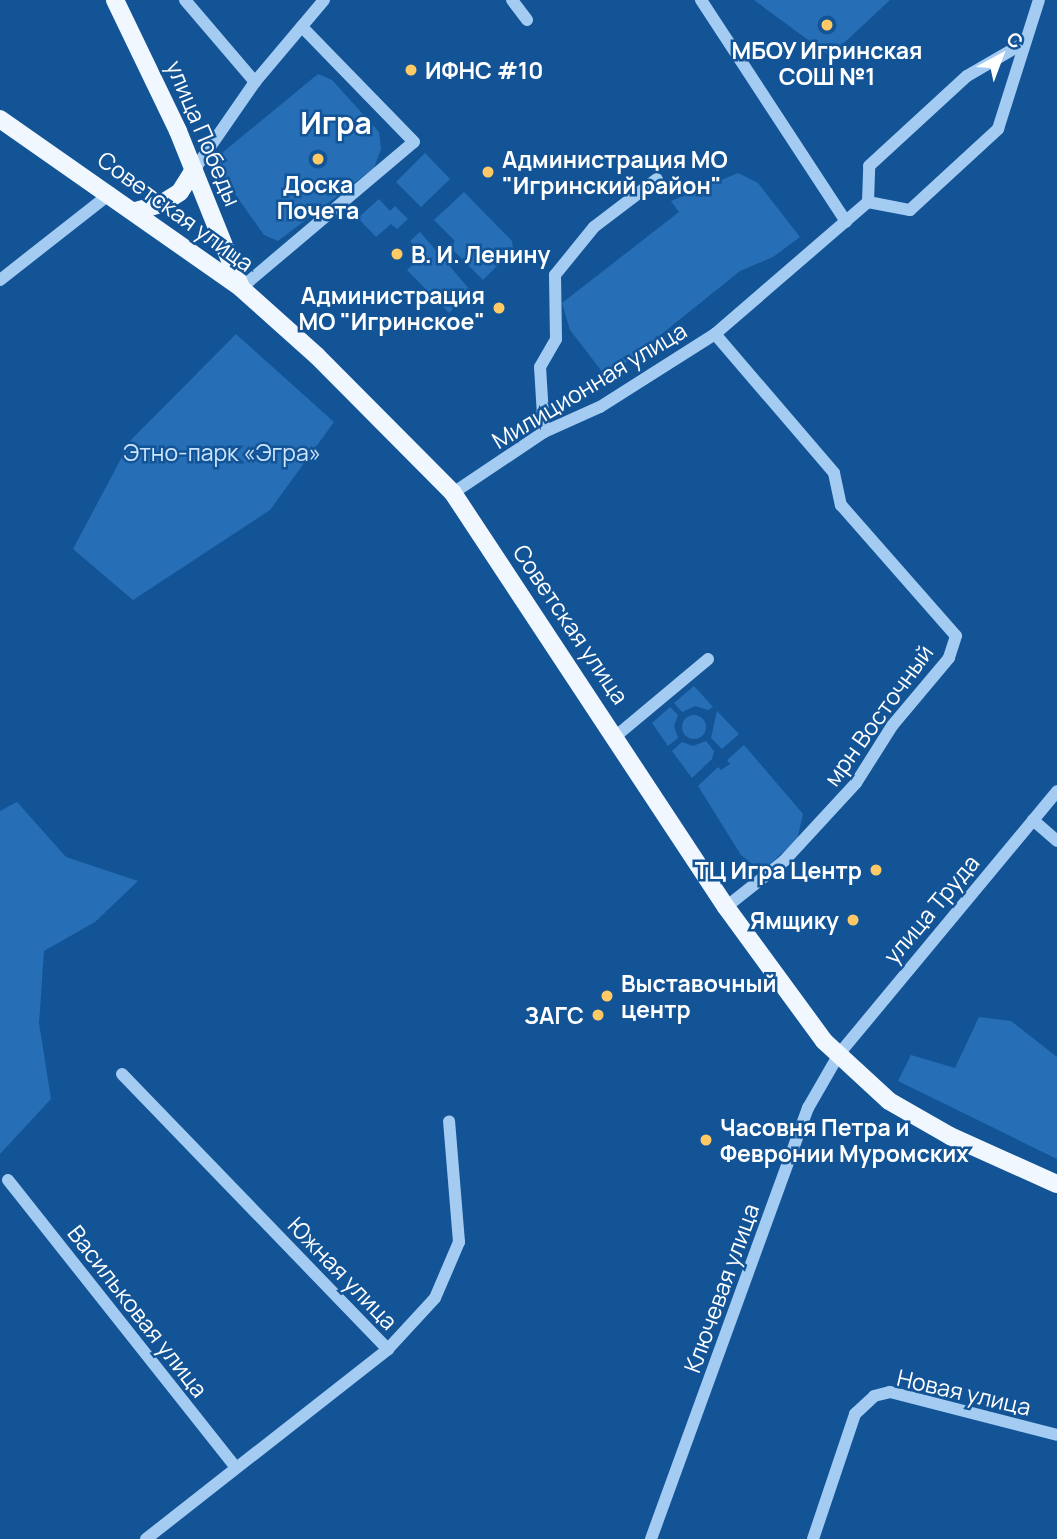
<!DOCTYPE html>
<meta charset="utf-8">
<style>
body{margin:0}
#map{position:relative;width:1057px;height:1539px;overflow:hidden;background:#135497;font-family:Manrope,sans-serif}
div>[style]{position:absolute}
.green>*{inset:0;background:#266fb6}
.round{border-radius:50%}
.minor>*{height:12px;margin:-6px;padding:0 6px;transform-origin:6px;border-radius:6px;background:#a4ccf3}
.major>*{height:18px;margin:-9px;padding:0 9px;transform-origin:9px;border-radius:9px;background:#f0f7ff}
.dots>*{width:19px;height:19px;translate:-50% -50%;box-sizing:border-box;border:4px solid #135497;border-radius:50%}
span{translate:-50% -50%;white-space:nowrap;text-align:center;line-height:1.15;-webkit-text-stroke:5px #135497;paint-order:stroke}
.poi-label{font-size:23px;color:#fff;font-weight:700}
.left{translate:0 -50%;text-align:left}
.right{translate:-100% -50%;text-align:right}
.street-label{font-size:23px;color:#fff}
.park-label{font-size:23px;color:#cce5fd}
.district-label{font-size:30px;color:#fff;font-weight:700}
.north{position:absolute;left:966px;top:21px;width:70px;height:70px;-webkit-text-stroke:5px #135497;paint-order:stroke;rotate:41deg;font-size:19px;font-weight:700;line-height:28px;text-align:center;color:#fff}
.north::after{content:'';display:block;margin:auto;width:24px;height:32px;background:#fff;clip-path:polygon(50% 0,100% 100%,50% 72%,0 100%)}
</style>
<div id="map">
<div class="green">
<div style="clip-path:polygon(754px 0,890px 0,830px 56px)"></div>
<div style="clip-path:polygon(318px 74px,332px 80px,379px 132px,381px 149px,374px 168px,278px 241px,264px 235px,218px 170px,216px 158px)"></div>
<div style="clip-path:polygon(425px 153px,450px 179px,421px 207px,396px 182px)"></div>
<div style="clip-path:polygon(738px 173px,758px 183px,800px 237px,773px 257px,740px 271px,607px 378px,570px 330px,562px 303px,679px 212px,671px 201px)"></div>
<div style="clip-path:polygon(464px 192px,512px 241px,513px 250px,483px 280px,450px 247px,455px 241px,434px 220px)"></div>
<div style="clip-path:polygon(379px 199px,390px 211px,395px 206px,408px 219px,397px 229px,391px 224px,376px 237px,358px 218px)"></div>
<div style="clip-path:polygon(420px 232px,471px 291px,449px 313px,407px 270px,423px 254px,410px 241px)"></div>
<div style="clip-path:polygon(236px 334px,334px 422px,270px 510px,133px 600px,73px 549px,131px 440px)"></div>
<div style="clip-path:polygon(694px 686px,713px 707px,708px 710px,695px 706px,682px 712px,674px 703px)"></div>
<div style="clip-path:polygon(670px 707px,678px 715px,674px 726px,678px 738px,668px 746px,652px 723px)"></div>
<div style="clip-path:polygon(717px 711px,739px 734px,722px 749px,711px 738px)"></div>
<div class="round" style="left:682px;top:715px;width:24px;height:24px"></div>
<div style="clip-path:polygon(706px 741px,714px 751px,712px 759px,692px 778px,672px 751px,682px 742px,693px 746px)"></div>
<div style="clip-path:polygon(744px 745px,803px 814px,797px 840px,765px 868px,757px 868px,741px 855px,698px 786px,718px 767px,721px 770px,730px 764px,727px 760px)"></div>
<div style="clip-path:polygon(17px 802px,66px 857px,138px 881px,95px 922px,44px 951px,39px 1023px,51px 1099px,0 1154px,0 811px)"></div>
<div style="clip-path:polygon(979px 1017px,1011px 1021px,1057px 1057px,1057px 1159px,898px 1081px,911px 1055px,955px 1068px)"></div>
</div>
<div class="minor">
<div style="left:185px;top:0;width:108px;rotate:49.5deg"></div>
<div style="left:512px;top:0;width:25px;rotate:53deg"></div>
<div style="left:701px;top:0;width:265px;rotate:56.8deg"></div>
<div style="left:194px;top:170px;width:107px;rotate:-55.3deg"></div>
<div style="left:255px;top:82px;width:107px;rotate:-49.9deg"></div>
<div style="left:868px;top:202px;width:36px;rotate:-88deg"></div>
<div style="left:869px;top:166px;width:133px;rotate:-42.6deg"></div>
<div style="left:967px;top:76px;width:66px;rotate:-30.1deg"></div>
<div style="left:0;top:280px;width:141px;rotate:-38.1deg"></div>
<div style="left:241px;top:288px;width:226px;rotate:-40.2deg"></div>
<div style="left:414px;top:142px;width:161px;rotate:-134.2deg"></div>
<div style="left:715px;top:334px;width:183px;rotate:49.4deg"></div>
<div style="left:834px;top:473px;width:33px;rotate:78deg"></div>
<div style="left:841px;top:505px;width:174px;rotate:48.7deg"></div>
<div style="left:956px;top:636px;width:23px;rotate:108deg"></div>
<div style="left:949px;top:658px;width:89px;rotate:130deg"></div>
<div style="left:892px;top:726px;width:67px;rotate:122.3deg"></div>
<div style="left:856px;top:783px;width:106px;rotate:132.7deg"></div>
<div style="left:784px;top:861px;width:74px;rotate:141.6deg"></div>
<div style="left:544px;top:432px;width:65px;rotate:-93.5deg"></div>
<div style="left:540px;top:367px;width:32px;rotate:-60deg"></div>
<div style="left:556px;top:339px;width:64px;rotate:-90.9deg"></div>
<div style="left:555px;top:275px;width:62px;rotate:-50.9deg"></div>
<div style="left:594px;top:227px;width:79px;rotate:-37.3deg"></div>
<div style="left:453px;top:493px;width:110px;rotate:-33.8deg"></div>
<div style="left:544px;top:432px;width:61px;rotate:-24.1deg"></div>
<div style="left:600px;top:407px;width:136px;rotate:-32.4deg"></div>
<div style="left:715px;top:334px;width:202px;rotate:-40.8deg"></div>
<div style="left:868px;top:202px;width:43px;rotate:10.8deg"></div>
<div style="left:910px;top:210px;width:120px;rotate:-42.6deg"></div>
<div style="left:998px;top:129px;width:135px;rotate:-72.4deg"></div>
<div style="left:616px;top:736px;width:120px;rotate:-39.9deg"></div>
<div style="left:1033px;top:820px;width:32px;rotate:41deg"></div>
<div style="left:122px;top:1074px;width:383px;rotate:46deg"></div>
<div style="left:8px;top:1180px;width:367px;rotate:51.6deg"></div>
<div style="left:146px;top:1539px;width:308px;rotate:-38.1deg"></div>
<div style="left:388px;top:1349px;width:69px;rotate:-47.3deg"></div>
<div style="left:435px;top:1298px;width:61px;rotate:-66.8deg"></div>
<div style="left:459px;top:1242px;width:121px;rotate:-94.7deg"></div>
<div style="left:651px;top:1539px;width:459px;rotate:-70deg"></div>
<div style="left:808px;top:1108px;width:62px;rotate:-60.1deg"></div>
<div style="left:839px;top:1054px;width:342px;rotate:-50.3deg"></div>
<div style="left:813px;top:1539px;width:132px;rotate:-71.4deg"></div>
<div style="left:855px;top:1414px;width:26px;rotate:-43deg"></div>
<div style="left:874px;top:1396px;width:16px;rotate:-14deg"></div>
<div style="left:890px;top:1392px;width:172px;rotate:14.4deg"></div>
</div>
<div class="major">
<div style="left:115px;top:0;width:145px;rotate:64.3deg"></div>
<div style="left:178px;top:131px;width:169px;rotate:68.1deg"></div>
<div style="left:0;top:119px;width:294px;rotate:35deg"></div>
<div style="left:241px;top:288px;width:102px;rotate:41.8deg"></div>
<div style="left:317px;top:356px;width:193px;rotate:45.2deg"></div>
<div style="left:453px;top:493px;width:496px;rotate:56.6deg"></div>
<div style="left:726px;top:907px;width:166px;rotate:53.8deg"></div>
<div style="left:824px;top:1041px;width:88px;rotate:42.7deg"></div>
<div style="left:889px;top:1101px;width:70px;rotate:29.8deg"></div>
<div style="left:950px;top:1136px;width:117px;rotate:24.2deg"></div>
<div style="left:136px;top:211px;width:26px;rotate:-16deg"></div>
<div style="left:161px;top:204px;width:22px;rotate:-32deg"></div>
<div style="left:180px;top:192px;width:26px;rotate:-58deg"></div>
</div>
<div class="dots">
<div style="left:827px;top:25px;background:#ffca66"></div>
<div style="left:411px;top:70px;background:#ffca66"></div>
<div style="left:318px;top:159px;background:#ffca66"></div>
<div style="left:488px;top:172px;background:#ffca66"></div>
<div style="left:397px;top:254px;background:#ffca66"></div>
<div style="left:499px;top:308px;background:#ffca66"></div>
<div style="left:876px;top:870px;background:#ffca66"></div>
<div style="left:853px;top:920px;background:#ffca66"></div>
<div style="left:607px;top:996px;background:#ffca66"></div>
<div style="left:598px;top:1015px;background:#ffca66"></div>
<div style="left:706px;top:1140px;background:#ffca66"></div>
</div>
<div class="poi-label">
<span style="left:827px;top:63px">МБОУ Игринская<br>СОШ №1</span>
<span class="left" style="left:425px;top:70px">ИФНС #10</span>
<span class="left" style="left:502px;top:172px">Администрация МО<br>"Игринский район"</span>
<span style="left:318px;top:197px">Доска<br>Почета</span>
<span class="left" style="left:411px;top:254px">В. И. Ленину</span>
<span class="right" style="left:485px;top:308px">Администрация<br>МО "Игринское"</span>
<span class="right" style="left:862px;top:870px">ТЦ Игра Центр</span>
<span class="right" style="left:839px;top:920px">Ямщику</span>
<span class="left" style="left:621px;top:996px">Выставочный<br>центр</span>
<span class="right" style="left:584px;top:1015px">ЗАГС</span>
<span class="left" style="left:720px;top:1140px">Часовня Петра и<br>Февронии Муромских</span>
</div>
<div class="street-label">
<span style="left:204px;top:133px;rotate:67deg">улица Победы</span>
<span style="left:176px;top:211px;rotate:36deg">Советская улица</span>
<span style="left:589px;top:385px;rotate:-31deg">Милиционная улица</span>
<span style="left:571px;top:624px;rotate:56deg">Советская улица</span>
<span style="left:878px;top:715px;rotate:-54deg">мрн Восточный</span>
<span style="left:931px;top:909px;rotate:-50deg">улица Труда</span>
<span style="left:343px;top:1273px;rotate:46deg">Южная улица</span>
<span style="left:721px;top:1288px;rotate:-70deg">Ключевая улица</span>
<span style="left:138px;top:1311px;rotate:52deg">Васильковая улица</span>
<span style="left:964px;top:1392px;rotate:13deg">Новая улица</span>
</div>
<div class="park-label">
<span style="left:222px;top:452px">Этно-парк «Эгра»</span>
</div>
<div class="district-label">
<span style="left:336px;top:123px">Игра</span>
</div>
<div class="north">С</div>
</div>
